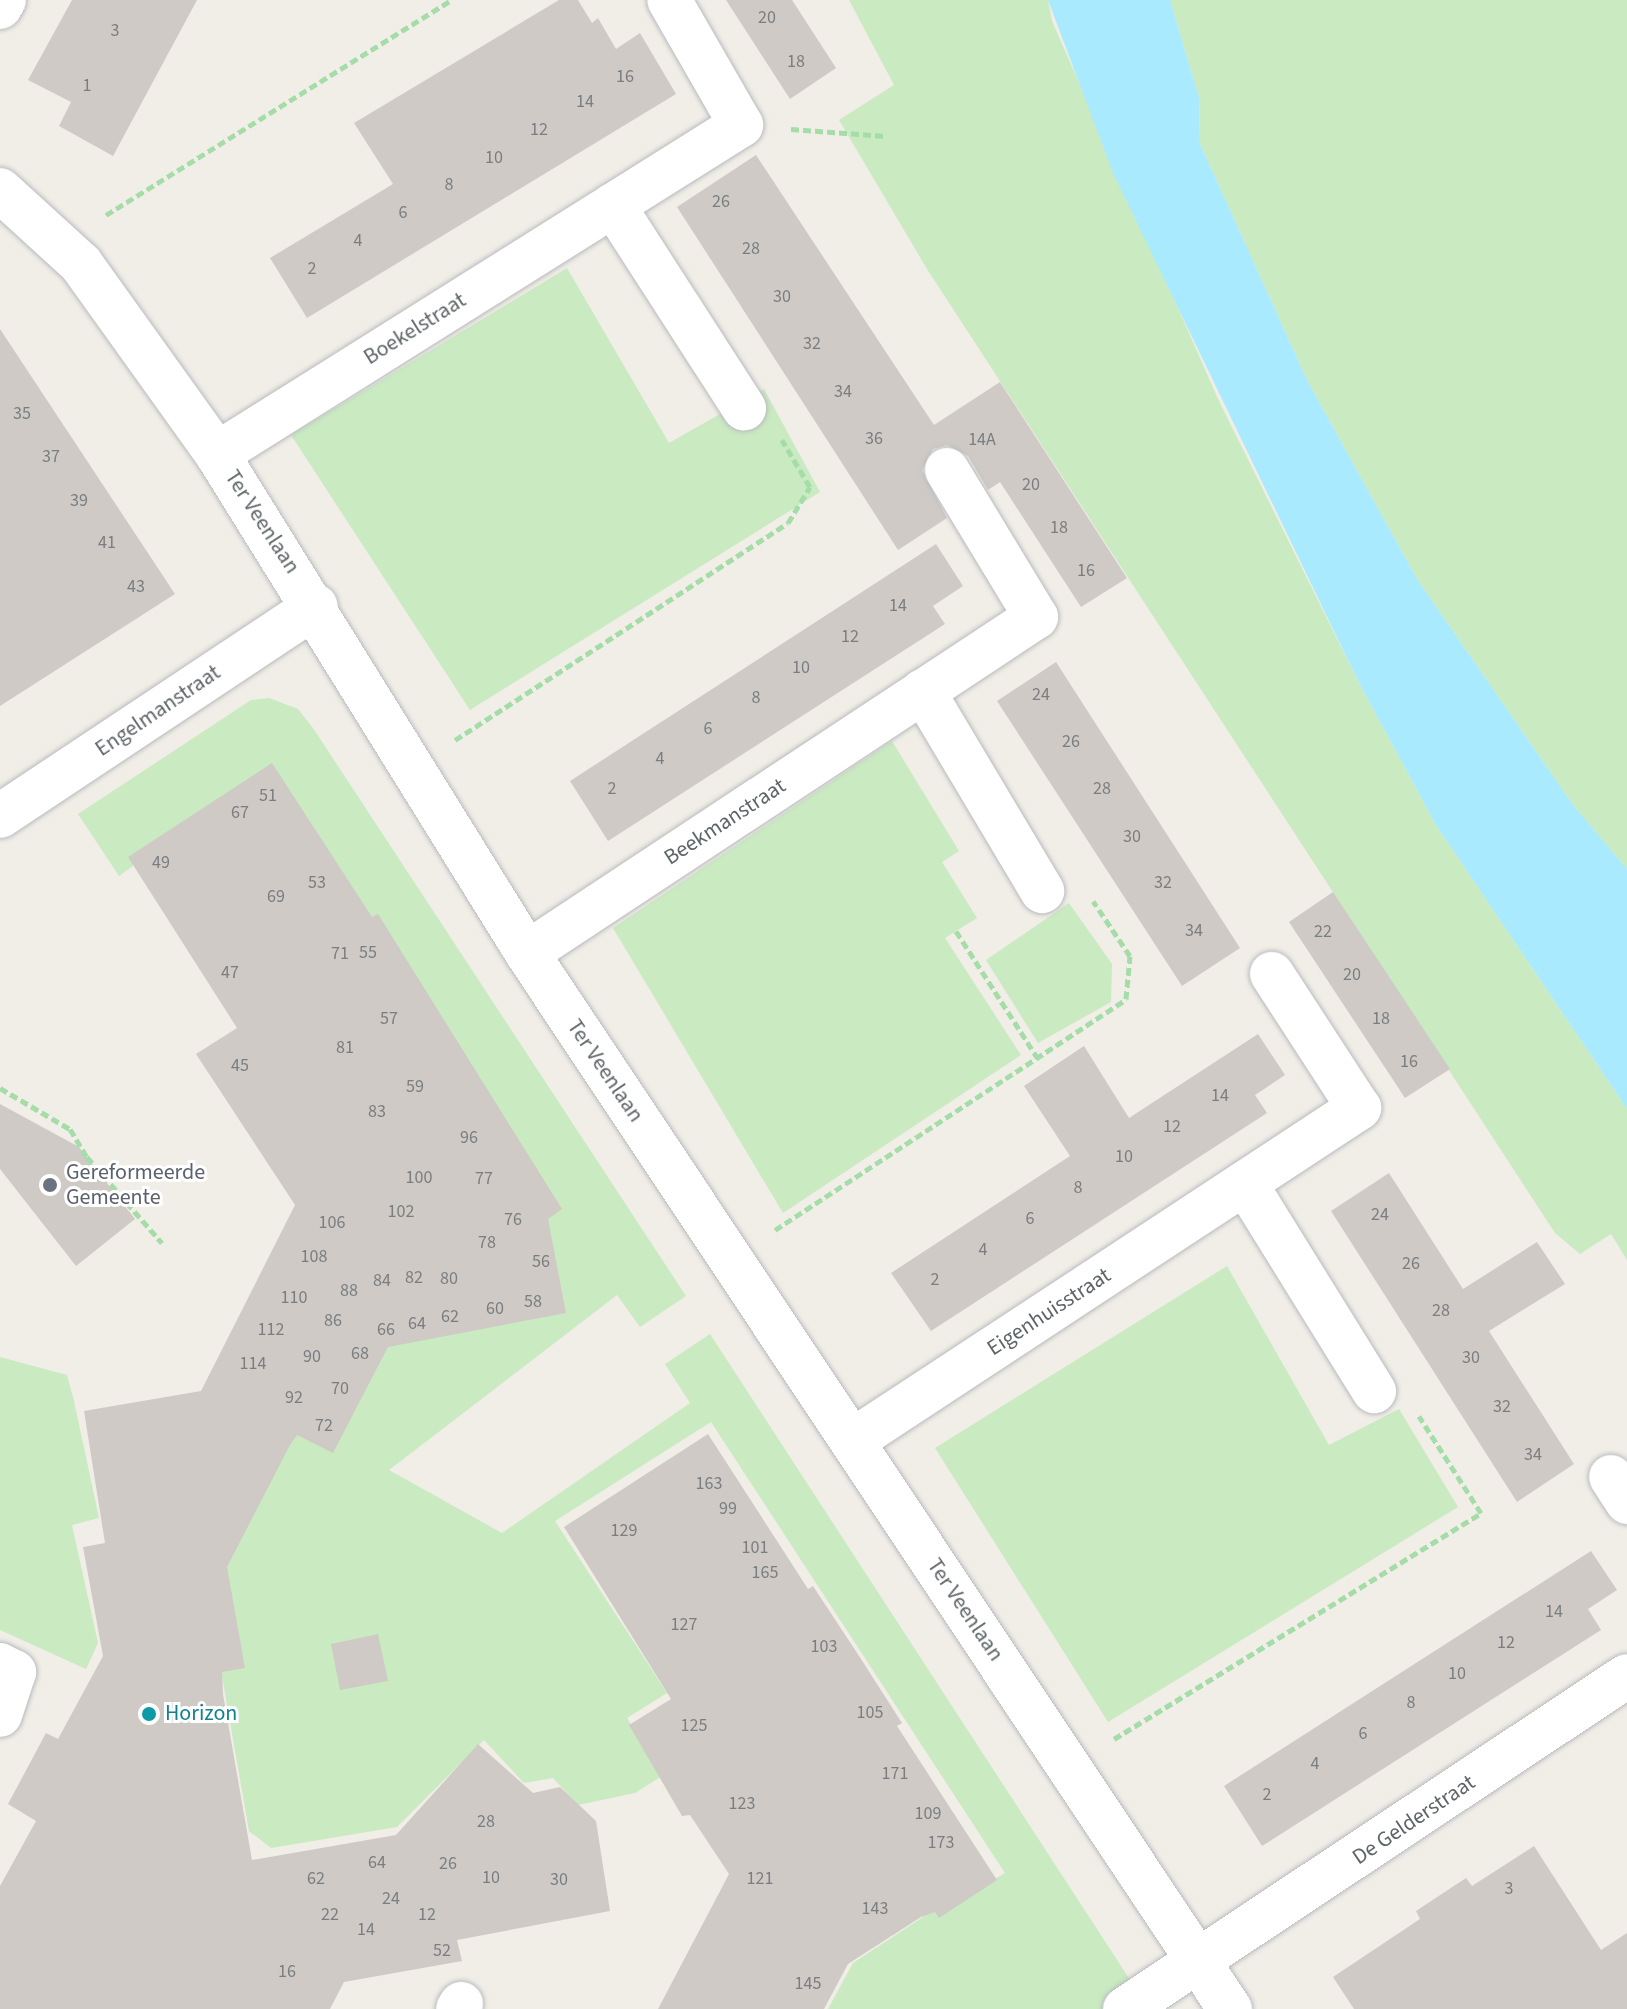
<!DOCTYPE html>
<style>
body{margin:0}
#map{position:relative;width:1627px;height:2009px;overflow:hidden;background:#f1ede7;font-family:"Source Sans 3",sans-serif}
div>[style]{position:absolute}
.green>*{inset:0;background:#caeac2}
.water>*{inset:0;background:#a9eaff}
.building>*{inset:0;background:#cfcac6}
.path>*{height:5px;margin-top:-2.5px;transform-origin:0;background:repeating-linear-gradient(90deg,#a4dda8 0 8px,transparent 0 12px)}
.roads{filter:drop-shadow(0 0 2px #b7bbbe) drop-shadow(0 0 2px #b7bbbe)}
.minor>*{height:44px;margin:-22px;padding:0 22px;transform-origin:22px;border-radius:22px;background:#fff}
.dots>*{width:22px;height:22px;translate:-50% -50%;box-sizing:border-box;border:4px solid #fff;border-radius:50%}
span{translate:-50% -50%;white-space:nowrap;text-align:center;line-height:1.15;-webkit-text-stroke:6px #fff;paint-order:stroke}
.number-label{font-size:18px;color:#7a7e80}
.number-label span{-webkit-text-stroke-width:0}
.street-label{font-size:22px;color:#5e6568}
.worship-label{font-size:22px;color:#5b616d}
.left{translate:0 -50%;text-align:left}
.culture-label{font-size:22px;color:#0d838f}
</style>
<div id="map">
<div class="green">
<div style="clip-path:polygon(849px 0,1048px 0,1052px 21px,1218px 399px,1359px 683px,1436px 825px,1627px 1109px,1627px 1260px,1611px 1234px,1580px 1254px,1555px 1233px,927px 269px,839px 120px,894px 85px)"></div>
<div style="clip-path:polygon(1170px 0,1627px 0,1627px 869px,1573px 805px,1417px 579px,1308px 382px,1200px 144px,1199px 98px)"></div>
<div style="clip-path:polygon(567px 268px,669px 443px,764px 389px,820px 492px,470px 710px,291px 435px)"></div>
<div style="clip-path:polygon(269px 698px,298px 709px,313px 728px,686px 1296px,640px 1327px,617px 1295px,389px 1470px,502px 1533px,690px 1403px,665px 1364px,710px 1334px,1149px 2009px,828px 2009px,853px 1963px,923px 1917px,917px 1905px,940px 1912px,1005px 1873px,711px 1422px,555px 1521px,667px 1693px,627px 1718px,662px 1776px,635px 1793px,578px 1805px,553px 1778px,524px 1783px,484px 1740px,397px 1827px,271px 1848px,249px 1831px,220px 1665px,224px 1550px,297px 1426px,390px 1339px,183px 830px,119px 876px,78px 814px,251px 700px)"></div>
<div style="clip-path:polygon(892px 741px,959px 851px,942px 862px,977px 918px,945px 938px,1021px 1055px,783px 1213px,613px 928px)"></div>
<div style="clip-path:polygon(1069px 903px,1112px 964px,1111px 1002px,1038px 1043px,986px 960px)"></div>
<div style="clip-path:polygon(1227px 1266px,1329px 1445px,1399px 1409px,1458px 1507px,1108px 1722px,935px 1448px)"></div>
<div style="clip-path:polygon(0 1357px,67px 1375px,74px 1401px,99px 1518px,72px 1525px,98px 1643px,86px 1669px,0 1630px)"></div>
</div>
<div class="water">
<div style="clip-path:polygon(1048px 0,1170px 0,1199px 98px,1200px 144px,1308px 382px,1417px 579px,1573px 805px,1627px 869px,1627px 1109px,1436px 825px,1359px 683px,1113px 173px)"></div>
</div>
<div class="building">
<div style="clip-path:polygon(72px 0,197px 0,113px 156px,59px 126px,71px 102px,28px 80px)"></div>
<div style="clip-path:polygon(559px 0,578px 0,592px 23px,598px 18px,616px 49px,640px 33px,676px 94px,307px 318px,270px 258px,393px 184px,354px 123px)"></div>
<div style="clip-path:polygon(726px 0,792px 0,836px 68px,790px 99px)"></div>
<div style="clip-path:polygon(756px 155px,934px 425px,1000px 382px,1127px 578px,1081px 607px,1000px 482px,988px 490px,968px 456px,947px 445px,933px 449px,922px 470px,947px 518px,898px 550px,677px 207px)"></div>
<div style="clip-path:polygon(0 329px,175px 594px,0 706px)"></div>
<div style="clip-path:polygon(936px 544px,963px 586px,933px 606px,945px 624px,608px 841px,570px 781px)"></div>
<div style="clip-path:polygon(1056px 662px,1240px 948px,1182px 986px,997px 701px)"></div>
<div style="clip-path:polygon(272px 763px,372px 917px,378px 914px,562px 1209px,548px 1219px,566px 1313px,388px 1347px,333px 1453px,297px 1435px,290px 1445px,227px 1567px,245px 1668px,222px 1672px,223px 1694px,252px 1860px,396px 1835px,478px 1744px,533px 1793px,560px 1787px,596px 1821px,610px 1911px,457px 1940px,462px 1961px,344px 1982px,330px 2009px,0 2009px,0 1886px,36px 1821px,8px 1804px,46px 1733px,58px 1739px,103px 1656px,83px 1547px,105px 1543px,84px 1411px,201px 1391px,295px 1205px,196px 1054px,237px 1028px,128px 857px)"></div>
<div style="clip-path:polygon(1333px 892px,1450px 1069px,1405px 1098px,1289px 922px)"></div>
<div style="clip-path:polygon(1258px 1034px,1285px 1075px,1255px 1095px,1267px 1113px,931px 1331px,891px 1273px,1070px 1156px,1024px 1086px,1084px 1046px,1129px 1118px)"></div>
<div style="clip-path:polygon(0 1104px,79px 1147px,135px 1219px,76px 1266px,0 1169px)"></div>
<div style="clip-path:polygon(1389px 1173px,1463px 1289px,1537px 1242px,1565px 1284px,1489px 1331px,1574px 1464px,1517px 1502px,1331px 1211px)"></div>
<div style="clip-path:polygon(708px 1434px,808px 1589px,813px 1586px,861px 1659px,902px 1723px,897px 1726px,997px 1880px,939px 1918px,935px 1912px,921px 1917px,848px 1964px,824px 2009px,658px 2009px,729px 1874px,690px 1815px,682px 1816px,629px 1725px,671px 1699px,564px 1527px)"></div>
<div style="clip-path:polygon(1591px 1551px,1617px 1590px,1588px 1609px,1601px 1630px,1262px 1846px,1224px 1786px)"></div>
<div style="clip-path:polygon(378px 1634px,388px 1681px,340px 1690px,331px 1644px)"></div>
<div style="clip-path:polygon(1534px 1846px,1601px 1950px,1627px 1933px,1627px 2009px,1354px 2009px,1333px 1977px,1420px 1919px,1416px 1911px,1466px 1878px,1472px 1886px)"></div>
</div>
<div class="path">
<div style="left:791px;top:129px;width:95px;rotate:4.2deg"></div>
<div style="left:106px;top:215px;width:407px;rotate:-31.9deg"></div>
<div style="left:455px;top:740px;width:397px;rotate:-33.1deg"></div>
<div style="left:788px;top:523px;width:42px;rotate:-58.6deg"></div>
<div style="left:810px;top:487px;width:55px;rotate:-120.8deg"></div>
<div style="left:956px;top:931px;width:150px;rotate:57.3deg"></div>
<div style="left:0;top:1088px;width:81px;rotate:30.4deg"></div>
<div style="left:70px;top:1129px;width:33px;rotate:59deg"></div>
<div style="left:87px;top:1157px;width:114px;rotate:48.9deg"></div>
<div style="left:775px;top:1230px;width:420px;rotate:-33.3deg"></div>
<div style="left:1126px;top:999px;width:43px;rotate:-84.7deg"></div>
<div style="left:1130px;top:956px;width:66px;rotate:-123.9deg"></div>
<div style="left:1114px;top:1739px;width:431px;rotate:-31.6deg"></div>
<div style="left:1481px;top:1513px;width:115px;rotate:-122.6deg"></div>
</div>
<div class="roads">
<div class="minor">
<div style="left:0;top:7px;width:8px;rotate:-60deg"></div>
<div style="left:0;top:190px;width:110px;rotate:42.4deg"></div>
<div style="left:81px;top:264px;width:234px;rotate:54.4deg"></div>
<div style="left:217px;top:454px;width:587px;rotate:58.15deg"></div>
<div style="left:527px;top:953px;width:1269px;rotate:56.35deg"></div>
<div style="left:613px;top:205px;width:242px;rotate:57.2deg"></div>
<div style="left:217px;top:454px;width:619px;rotate:-32.12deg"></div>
<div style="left:741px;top:125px;width:144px;rotate:-119.9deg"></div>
<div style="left:923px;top:691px;width:233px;rotate:59.2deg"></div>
<div style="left:0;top:816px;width:379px;rotate:-33.6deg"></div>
<div style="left:527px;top:953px;width:610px;rotate:-33.43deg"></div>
<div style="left:1036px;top:617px;width:172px;rotate:-121.2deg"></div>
<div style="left:1245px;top:1183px;width:245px;rotate:58.2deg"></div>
<div style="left:852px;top:1441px;width:607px;rotate:-33.3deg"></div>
<div style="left:1359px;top:1108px;width:160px;rotate:-123deg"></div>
<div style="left:1611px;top:1477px;width:30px;rotate:57deg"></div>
<div style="left:0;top:1665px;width:16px;rotate:27deg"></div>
<div style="left:14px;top:1672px;width:45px;rotate:108deg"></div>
<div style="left:458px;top:2009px;width:6px;rotate:-59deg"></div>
<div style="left:1125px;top:2009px;width:602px;rotate:-33.56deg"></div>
</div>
</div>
<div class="dots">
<div style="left:50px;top:1185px;background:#6b7280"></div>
<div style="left:149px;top:1714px;background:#0f9aa8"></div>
</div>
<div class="number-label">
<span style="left:767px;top:18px">20</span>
<span style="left:115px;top:31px">3</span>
<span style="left:796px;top:62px">18</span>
<span style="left:625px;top:77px">16</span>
<span style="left:87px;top:86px">1</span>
<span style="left:585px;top:102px">14</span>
<span style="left:539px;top:130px">12</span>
<span style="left:494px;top:158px">10</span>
<span style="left:449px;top:185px">8</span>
<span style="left:721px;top:202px">26</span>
<span style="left:403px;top:213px">6</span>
<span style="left:358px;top:241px">4</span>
<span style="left:751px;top:249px">28</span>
<span style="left:312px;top:269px">2</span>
<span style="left:782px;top:297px">30</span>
<span style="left:812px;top:344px">32</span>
<span style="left:843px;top:392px">34</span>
<span style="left:22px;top:414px">35</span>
<span style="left:874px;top:439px">36</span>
<span style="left:982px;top:440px">14A</span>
<span style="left:51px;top:457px">37</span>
<span style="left:1031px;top:485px">20</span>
<span style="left:79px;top:501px">39</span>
<span style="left:1059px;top:528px">18</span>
<span style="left:107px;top:543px">41</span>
<span style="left:1086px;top:571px">16</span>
<span style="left:136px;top:587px">43</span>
<span style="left:898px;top:606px">14</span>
<span style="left:850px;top:637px">12</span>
<span style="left:801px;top:668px">10</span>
<span style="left:1041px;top:695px">24</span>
<span style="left:756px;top:698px">8</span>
<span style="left:708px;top:729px">6</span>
<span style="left:1071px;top:742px">26</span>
<span style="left:660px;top:759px">4</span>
<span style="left:612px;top:789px">2</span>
<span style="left:1102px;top:789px">28</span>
<span style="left:268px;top:796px">51</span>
<span style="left:240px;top:813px">67</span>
<span style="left:1132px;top:837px">30</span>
<span style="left:161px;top:863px">49</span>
<span style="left:317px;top:883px">53</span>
<span style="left:1163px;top:883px">32</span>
<span style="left:276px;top:897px">69</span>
<span style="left:1194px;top:931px">34</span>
<span style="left:1323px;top:932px">22</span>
<span style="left:368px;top:953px">55</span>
<span style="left:340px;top:954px">71</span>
<span style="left:230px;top:973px">47</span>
<span style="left:1352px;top:975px">20</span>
<span style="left:389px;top:1019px">57</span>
<span style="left:1381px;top:1019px">18</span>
<span style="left:345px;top:1048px">81</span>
<span style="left:1409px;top:1062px">16</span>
<span style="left:240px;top:1066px">45</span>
<span style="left:415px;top:1087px">59</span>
<span style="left:1220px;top:1096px">14</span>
<span style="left:377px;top:1112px">83</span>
<span style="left:1172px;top:1127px">12</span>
<span style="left:469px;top:1138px">96</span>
<span style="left:1124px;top:1157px">10</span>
<span style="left:419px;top:1178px">100</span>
<span style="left:484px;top:1179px">77</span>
<span style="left:1078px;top:1188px">8</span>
<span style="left:401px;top:1212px">102</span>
<span style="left:1380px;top:1215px">24</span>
<span style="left:1030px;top:1219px">6</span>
<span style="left:513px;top:1220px">76</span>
<span style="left:332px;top:1223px">106</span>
<span style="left:487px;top:1243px">78</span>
<span style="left:983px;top:1250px">4</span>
<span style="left:314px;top:1257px">108</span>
<span style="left:541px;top:1262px">56</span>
<span style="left:1411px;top:1264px">26</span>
<span style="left:414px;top:1278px">82</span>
<span style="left:449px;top:1279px">80</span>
<span style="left:935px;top:1280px">2</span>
<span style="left:382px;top:1281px">84</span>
<span style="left:349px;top:1291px">88</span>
<span style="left:294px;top:1298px">110</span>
<span style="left:533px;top:1302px">58</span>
<span style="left:495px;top:1309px">60</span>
<span style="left:1441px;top:1311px">28</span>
<span style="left:450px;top:1317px">62</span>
<span style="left:333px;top:1321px">86</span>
<span style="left:417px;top:1324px">64</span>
<span style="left:271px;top:1330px">112</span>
<span style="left:386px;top:1330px">66</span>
<span style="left:360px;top:1354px">68</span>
<span style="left:312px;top:1357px">90</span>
<span style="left:1471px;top:1358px">30</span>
<span style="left:253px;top:1364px">114</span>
<span style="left:340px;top:1389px">70</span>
<span style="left:294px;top:1398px">92</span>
<span style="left:1502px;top:1407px">32</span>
<span style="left:324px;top:1426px">72</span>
<span style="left:1533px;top:1455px">34</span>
<span style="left:709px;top:1484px">163</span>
<span style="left:728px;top:1509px">99</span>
<span style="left:624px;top:1531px">129</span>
<span style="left:755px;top:1548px">101</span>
<span style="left:765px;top:1573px">165</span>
<span style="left:1554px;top:1612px">14</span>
<span style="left:684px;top:1625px">127</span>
<span style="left:1506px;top:1643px">12</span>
<span style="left:824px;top:1647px">103</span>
<span style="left:1457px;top:1674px">10</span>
<span style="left:1411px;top:1703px">8</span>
<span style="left:870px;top:1713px">105</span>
<span style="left:694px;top:1726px">125</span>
<span style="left:1363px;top:1734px">6</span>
<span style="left:1315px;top:1764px">4</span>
<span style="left:895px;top:1774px">171</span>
<span style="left:1267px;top:1795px">2</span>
<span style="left:742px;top:1804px">123</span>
<span style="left:928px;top:1814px">109</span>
<span style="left:486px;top:1822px">28</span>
<span style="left:941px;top:1843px">173</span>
<span style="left:377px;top:1863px">64</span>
<span style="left:448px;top:1864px">26</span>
<span style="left:491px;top:1878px">10</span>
<span style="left:316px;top:1879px">62</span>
<span style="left:760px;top:1879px">121</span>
<span style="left:559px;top:1880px">30</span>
<span style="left:1509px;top:1889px">3</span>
<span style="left:391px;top:1899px">24</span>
<span style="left:875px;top:1909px">143</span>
<span style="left:330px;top:1915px">22</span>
<span style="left:427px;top:1915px">12</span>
<span style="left:366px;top:1930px">14</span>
<span style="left:442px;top:1951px">52</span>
<span style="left:287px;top:1972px">16</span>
<span style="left:808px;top:1984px">145</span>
</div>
<div class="street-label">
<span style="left:415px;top:329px;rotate:-32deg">Boekelstraat</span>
<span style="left:262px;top:522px;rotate:57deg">Ter Veenlaan</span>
<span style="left:158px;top:711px;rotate:-34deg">Engelmanstraat</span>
<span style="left:725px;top:822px;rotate:-33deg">Beekmanstraat</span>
<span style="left:605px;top:1071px;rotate:56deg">Ter Veenlaan</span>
<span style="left:1049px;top:1312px;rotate:-33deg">Eigenhuisstraat</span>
<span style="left:965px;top:1610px;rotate:56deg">Ter Veenlaan</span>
<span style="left:1414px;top:1820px;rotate:-34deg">De Gelderstraat</span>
</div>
<div class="worship-label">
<span class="left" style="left:66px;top:1185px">Gereformeerde<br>Gemeente</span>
</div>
<div class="culture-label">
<span class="left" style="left:165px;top:1714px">Horizon</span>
</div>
</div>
